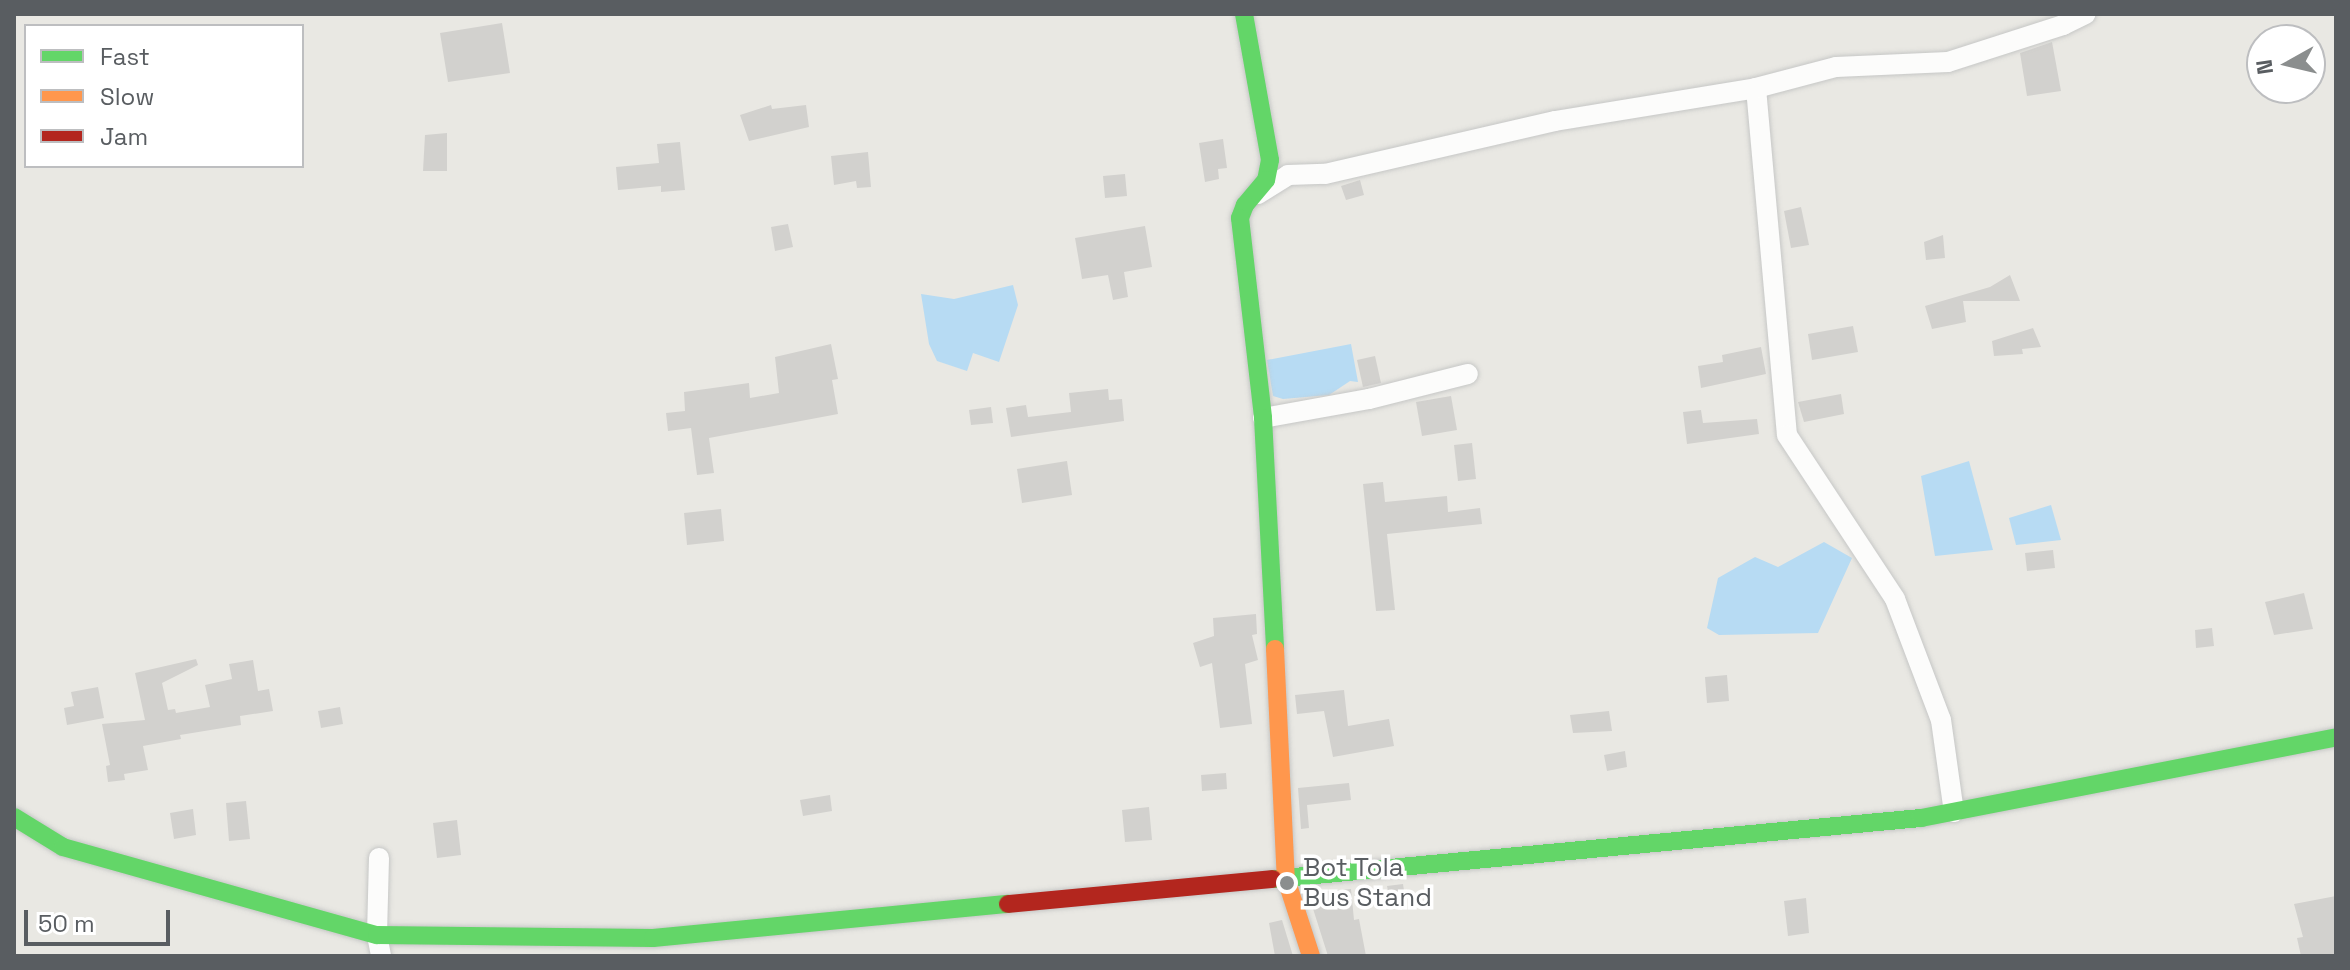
<!DOCTYPE html>
<style>
body{margin:0}
#map{position:relative;width:2350px;height:970px;overflow:hidden;background:#e9e8e3;font-family:"Space Grotesk",sans-serif}
div>[style]{position:absolute}
.water>*{inset:0;background:#b7dbf3}
.building>*{inset:0;background:#d2d1ce}
.roads{filter:drop-shadow(0 0 2px #c6c7c6) drop-shadow(0 0 2px #c6c7c6)}
.street>*{height:20px;margin:-10px;padding:0 10px;transform-origin:10px;border-radius:10px;background:#fcfcfb}
.fast>*{height:18px;margin:-9px;padding:0 9px;transform-origin:9px;border-radius:9px;background:#63d668}
.slow>*{height:18px;margin:-9px;padding:0 9px;transform-origin:9px;border-radius:9px;background:#ff974d}
.jam>*{height:18px;margin:-9px;padding:0 9px;transform-origin:9px;border-radius:9px;background:#b3261e}
.dots>*{width:22px;height:22px;translate:-50% -50%;box-sizing:border-box;border:4px solid #fff;border-radius:50%}
span{translate:-50% -50%;white-space:nowrap;text-align:center;line-height:1.15;-webkit-text-stroke:7px #fff;paint-order:stroke}
.poi-label{font-size:26px;color:#595d61}
.left{translate:0 -50%;text-align:left}
.frame{position:absolute;inset:0;border:16px solid #595d61;pointer-events:none}
.legend{position:absolute;left:24px;top:24px;width:280px;height:144px;box-sizing:border-box;background:#fff;border:2px solid #bdbec0;margin:0;padding:10px 14px;list-style:none;font-size:24px;color:#595d61}
.legend li{display:flex;align-items:center;gap:16px;height:40px}
.legend b{width:40px;border:2px solid #bdbec0}
.north{position:absolute;left:2246px;top:24px;width:80px;height:80px;box-sizing:border-box;background:#fff;border:2px solid #bdbec0;border-radius:50%;rotate:262deg;font-size:22px;font-weight:700;line-height:32px;text-align:center;color:#595d61}
.north::after{content:'';display:block;margin:auto;width:28px;height:36px;background:#8b8e8e;clip-path:polygon(50% 0,100% 100%,50% 72%,0 100%)}
.scale{position:absolute;left:24px;top:910px;width:146px;height:36px;box-sizing:border-box;border:4px solid #595d61;border-top:0;padding-left:10px;font-size:24px;line-height:28px;white-space:nowrap;color:#595d61;-webkit-text-stroke:6px #fff;paint-order:stroke}
</style>
<div id="map">
<div class="water">
<div style="clip-path:polygon(1013px 285px,1018px 305px,999px 362px,973px 353px,967px 371px,937px 361px,929px 344px,921px 294px,954px 299px)"></div>
<div style="clip-path:polygon(1351px 344px,1358px 382px,1350px 381px,1329px 395px,1283px 399px,1273px 396px,1267px 360px)"></div>
<div style="clip-path:polygon(1969px 461px,1993px 550px,1935px 556px,1921px 476px)"></div>
<div style="clip-path:polygon(2051px 505px,2061px 540px,2016px 545px,2009px 518px)"></div>
<div style="clip-path:polygon(1824px 542px,1852px 558px,1818px 633px,1719px 635px,1707px 628px,1718px 578px,1755px 557px,1778px 567px)"></div>
</div>
<div class="building">
<div style="clip-path:polygon(502px 23px,510px 73px,448px 82px,440px 33px)"></div>
<div style="clip-path:polygon(2052px 42px,2061px 91px,2027px 96px,2020px 53px)"></div>
<div style="clip-path:polygon(771px 105px,772px 109px,806px 105px,809px 127px,749px 141px,740px 115px)"></div>
<div style="clip-path:polygon(447px 133px,447px 171px,423px 171px,425px 135px)"></div>
<div style="clip-path:polygon(1223px 139px,1227px 168px,1218px 169px,1219px 179px,1205px 182px,1199px 143px)"></div>
<div style="clip-path:polygon(680px 142px,685px 190px,661px 192px,661px 186px,618px 190px,616px 167px,659px 163px,657px 144px)"></div>
<div style="clip-path:polygon(868px 152px,871px 187px,857px 188px,856px 181px,834px 185px,831px 156px)"></div>
<div style="clip-path:polygon(1125px 174px,1127px 196px,1105px 198px,1103px 176px)"></div>
<div style="clip-path:polygon(1360px 180px,1364px 195px,1346px 200px,1341px 186px)"></div>
<div style="clip-path:polygon(1801px 207px,1809px 245px,1791px 248px,1784px 211px)"></div>
<div style="clip-path:polygon(788px 224px,793px 247px,775px 251px,771px 227px)"></div>
<div style="clip-path:polygon(1145px 226px,1152px 267px,1124px 272px,1128px 297px,1113px 300px,1108px 275px,1082px 279px,1075px 238px)"></div>
<div style="clip-path:polygon(1943px 235px,1945px 258px,1926px 260px,1924px 242px)"></div>
<div style="clip-path:polygon(2010px 275px,2020px 301px,1963px 301px,1966px 322px,1932px 329px,1925px 306px,1990px 287px)"></div>
<div style="clip-path:polygon(1853px 326px,1858px 352px,1812px 360px,1808px 334px)"></div>
<div style="clip-path:polygon(2033px 328px,2041px 347px,2022px 349px,2023px 354px,1994px 356px,1992px 341px)"></div>
<div style="clip-path:polygon(831px 344px,838px 379px,832px 380px,838px 414px,709px 438px,714px 473px,697px 475px,691px 428px,668px 431px,666px 413px,685px 411px,684px 392px,749px 383px,750px 398px,779px 393px,775px 357px)"></div>
<div style="clip-path:polygon(1761px 347px,1766px 374px,1701px 388px,1698px 366px,1723px 362px,1722px 355px)"></div>
<div style="clip-path:polygon(1375px 356px,1381px 383px,1363px 387px,1357px 360px)"></div>
<div style="clip-path:polygon(1108px 389px,1109px 400px,1122px 399px,1124px 421px,1011px 437px,1006px 408px,1026px 405px,1028px 417px,1071px 412px,1069px 393px)"></div>
<div style="clip-path:polygon(1841px 394px,1844px 414px,1804px 422px,1798px 402px)"></div>
<div style="clip-path:polygon(1451px 396px,1457px 430px,1422px 436px,1416px 402px)"></div>
<div style="clip-path:polygon(991px 407px,993px 423px,971px 425px,969px 410px)"></div>
<div style="clip-path:polygon(1701px 410px,1703px 423px,1757px 419px,1759px 434px,1687px 444px,1683px 412px)"></div>
<div style="clip-path:polygon(1472px 443px,1476px 479px,1458px 481px,1454px 445px)"></div>
<div style="clip-path:polygon(1067px 461px,1072px 495px,1022px 503px,1017px 469px)"></div>
<div style="clip-path:polygon(1383px 482px,1385px 502px,1447px 496px,1448px 512px,1480px 508px,1482px 524px,1387px 534px,1395px 610px,1376px 611px,1363px 484px)"></div>
<div style="clip-path:polygon(721px 509px,724px 541px,687px 545px,684px 513px)"></div>
<div style="clip-path:polygon(2053px 550px,2055px 568px,2027px 571px,2025px 553px)"></div>
<div style="clip-path:polygon(2304px 593px,2313px 629px,2274px 635px,2265px 602px)"></div>
<div style="clip-path:polygon(1256px 614px,1257px 634px,1252px 635px,1258px 660px,1245px 664px,1252px 724px,1220px 728px,1212px 663px,1200px 667px,1193px 643px,1214px 636px,1213px 618px)"></div>
<div style="clip-path:polygon(2212px 628px,2214px 646px,2196px 648px,2195px 630px)"></div>
<div style="clip-path:polygon(196px 659px,198px 665px,162px 683px,168px 710px,175px 709px,176px 713px,210px 707px,205px 685px,232px 679px,229px 664px,253px 660px,258px 691px,269px 689px,273px 711px,240px 716px,241px 725px,180px 735px,181px 739px,143px 746px,148px 770px,124px 774px,125px 780px,108px 782px,106px 766px,110px 765px,102px 724px,145px 720px,135px 673px)"></div>
<div style="clip-path:polygon(1727px 675px,1729px 701px,1707px 703px,1705px 677px)"></div>
<div style="clip-path:polygon(98px 687px,104px 718px,67px 725px,64px 708px,74px 706px,71px 692px)"></div>
<div style="clip-path:polygon(1344px 690px,1348px 726px,1389px 719px,1394px 746px,1333px 757px,1324px 711px,1297px 714px,1295px 695px)"></div>
<div style="clip-path:polygon(340px 707px,343px 724px,321px 728px,318px 711px)"></div>
<div style="clip-path:polygon(1609px 711px,1612px 731px,1573px 733px,1570px 715px)"></div>
<div style="clip-path:polygon(1625px 751px,1627px 767px,1607px 771px,1604px 755px)"></div>
<div style="clip-path:polygon(1226px 773px,1227px 789px,1202px 791px,1201px 775px)"></div>
<div style="clip-path:polygon(1349px 783px,1351px 800px,1307px 805px,1309px 828px,1301px 829px,1298px 788px)"></div>
<div style="clip-path:polygon(830px 795px,832px 811px,803px 816px,800px 800px)"></div>
<div style="clip-path:polygon(246px 801px,250px 839px,229px 841px,226px 803px)"></div>
<div style="clip-path:polygon(1149px 807px,1152px 840px,1125px 842px,1122px 810px)"></div>
<div style="clip-path:polygon(193px 809px,196px 835px,174px 839px,170px 813px)"></div>
<div style="clip-path:polygon(457px 820px,461px 855px,437px 858px,433px 823px)"></div>
<div style="clip-path:polygon(1403px 884px,1405px 897px,1390px 900px,1387px 886px)"></div>
<div style="clip-path:polygon(1351px 889px,1354px 920px,1359px 919px,1366px 956px,1328px 956px,1308px 893px)"></div>
<div style="clip-path:polygon(2336px 896px,2336px 956px,2301px 956px,2297px 938px,2303px 937px,2294px 904px)"></div>
<div style="clip-path:polygon(1806px 898px,1809px 933px,1788px 936px,1784px 901px)"></div>
<div style="clip-path:polygon(1282px 920px,1293px 956px,1275px 956px,1269px 923px)"></div>
</div>
<div class="roads">
<div class="street">
<div style="left:1756px;top:88px;width:348px;rotate:84.9deg"></div>
<div style="left:1787px;top:435px;width:196px;rotate:56.6deg"></div>
<div style="left:1895px;top:599px;width:129px;rotate:69.2deg"></div>
<div style="left:1941px;top:720px;width:93px;rotate:82deg"></div>
<div style="left:1258px;top:194px;width:36px;rotate:-32deg"></div>
<div style="left:1288px;top:175px;width:37px;rotate:-2deg"></div>
<div style="left:1325px;top:174px;width:236px;rotate:-13deg"></div>
<div style="left:1555px;top:121px;width:204px;rotate:-9.3deg"></div>
<div style="left:1756px;top:88px;width:83px;rotate:-14.7deg"></div>
<div style="left:1836px;top:67px;width:112px;rotate:-2.6deg"></div>
<div style="left:1948px;top:62px;width:121px;rotate:-17.8deg"></div>
<div style="left:2063px;top:25px;width:25px;rotate:-26deg"></div>
<div style="left:1263px;top:418px;width:108px;rotate:-10.2deg"></div>
<div style="left:1369px;top:399px;width:102px;rotate:-14.2deg"></div>
<div style="left:379px;top:858px;width:77px;rotate:91.5deg"></div>
<div style="left:377px;top:935px;width:21px;rotate:79deg"></div>
</div>
<div class="fast">
<div style="left:1244px;top:14px;width:148px;rotate:79.9deg"></div>
<div style="left:1270px;top:160px;width:20px;rotate:101deg"></div>
<div style="left:1266px;top:180px;width:33px;rotate:130deg"></div>
<div style="left:1245px;top:205px;width:14px;rotate:111deg"></div>
<div style="left:1240px;top:218px;width:201px;rotate:83.4deg"></div>
<div style="left:1263px;top:418px;width:231px;rotate:87deg"></div>
<div style="left:14px;top:817px;width:57px;rotate:31.5deg"></div>
<div style="left:63px;top:847px;width:326px;rotate:15.7deg"></div>
<div style="left:377px;top:935px;width:276px;rotate:0.6deg"></div>
<div style="left:653px;top:938px;width:357px;rotate:-5.5deg"></div>
<div style="left:1273px;top:879px;width:651px;rotate:-5.38deg"></div>
<div style="left:1921px;top:818px;width:423px;rotate:-11deg"></div>
</div>
<div class="slow">
<div style="left:1275px;top:649px;width:230px;rotate:87.3deg"></div>
<div style="left:1286px;top:879px;width:81px;rotate:72deg"></div>
</div>
<div class="jam">
<div style="left:1008px;top:904px;width:266px;rotate:-5.4deg"></div>
</div>
</div>
<div class="dots">
<div style="left:1287px;top:883px;background:#8b8e8e"></div>
</div>
<div class="poi-label">
<span class="left" style="left:1303px;top:883px">Bot Tola<br>Bus Stand</span>
</div>
<div class="frame"></div>
<ul class="legend">
<li><b style="height:10px;background:#63d668"></b>Fast</li>
<li><b style="height:10px;background:#ff974d"></b>Slow</li>
<li><b style="height:10px;background:#b3261e"></b>Jam</li>
</ul>
<div class="north">N</div>
<div class="scale">50 m</div>
</div>
